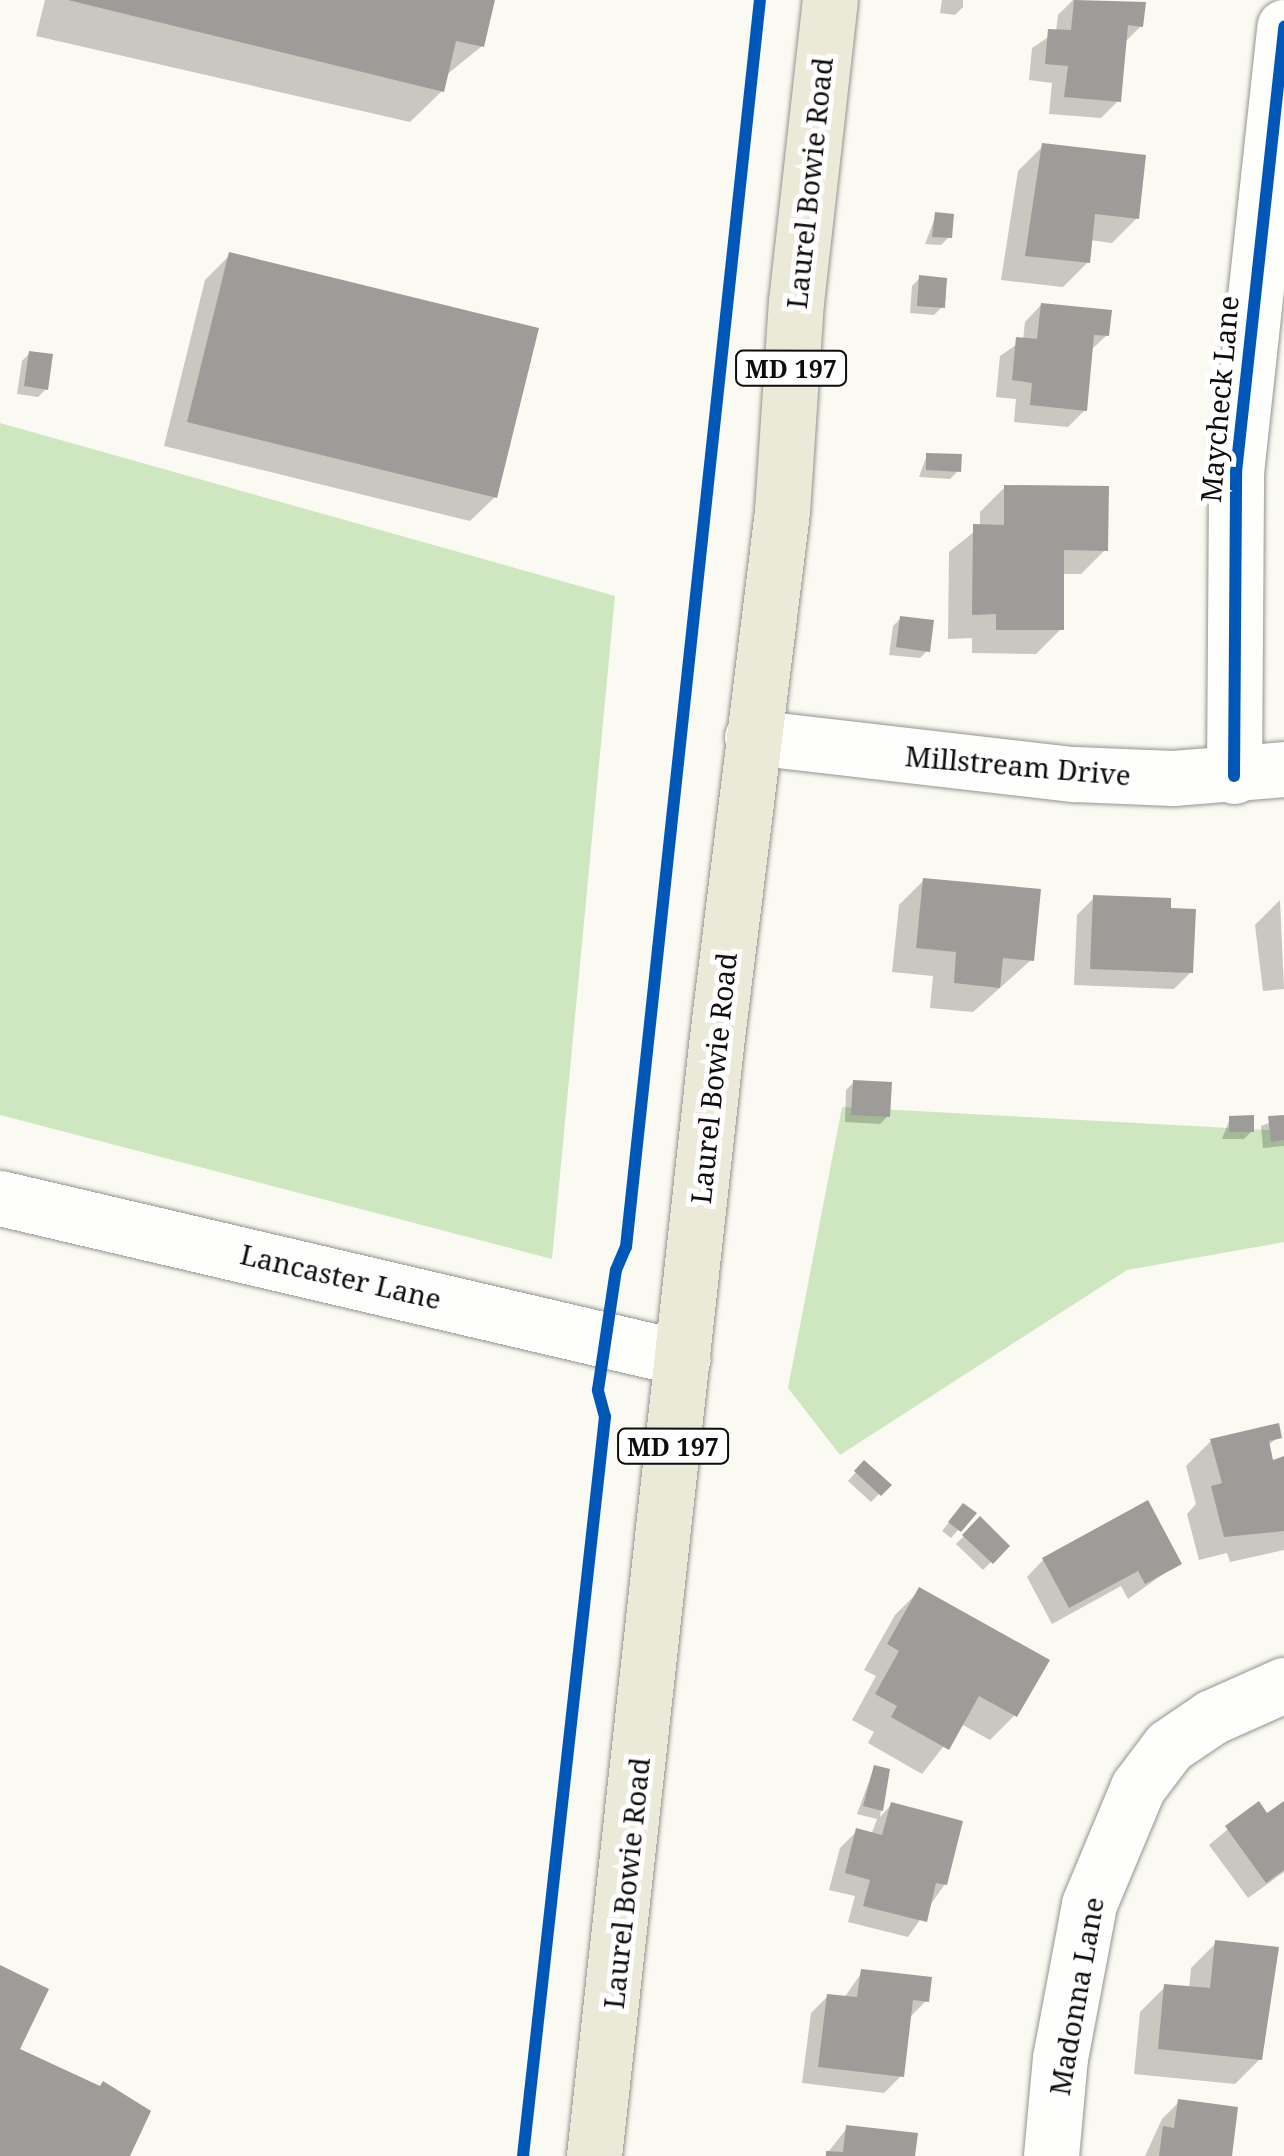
<!DOCTYPE html>
<style>
body{margin:0}
#map{position:relative;width:1284px;height:2156px;overflow:hidden;background:#fafaf2;font-family:"Noto Serif",serif}
div>[style]{position:absolute}
.forest>*{inset:0;background:#cfe7c1}
.shadow>*{inset:0;background:#0003}
.building>*{inset:0;background:#9d9c98}
.roads{filter:drop-shadow(0 0 2px #949490) drop-shadow(0 0 2px #949490)}
.minor>*{height:55px;margin:-27.5px;padding:0 27.5px;transform-origin:27.5px;border-radius:27.5px;background:#fefefd}
.major>*{height:55px;margin:-27.5px;padding:0 27.5px;transform-origin:27.5px;border-radius:27.5px;background:#ebead9}
.cycleway>*{height:12px;margin:-6px;padding:0 6px;transform-origin:6px;border-radius:6px;background:#0057b8}
span{translate:-50% -50%;white-space:nowrap;text-align:center;line-height:1.15;-webkit-text-stroke:10px #fff;paint-order:stroke}
.shield-label span{padding:2px 8px;background:#fff;border:2px solid;border-radius:8px;-webkit-text-stroke-width:0}
.shield-label{font-size:25px;color:#0d0d0d;font-weight:700}
.street-label{font-size:28px;color:#0d0d0d}
</style>
<div id="map">
<div class="forest">
<div style="clip-path:polygon(0 423px,615px 596px,552px 1259px,0 1115px)"></div>
<div style="clip-path:polygon(842px 1107px,1284px 1131px,1284px 1242px,1127px 1270px,840px 1455px,788px 1388px)"></div>
</div>
<div class="shadow">
<div style="clip-path:polygon(45px 0,493px 0,482px 46px,445px 76px,442px 91px,410px 122px,36px 36px)"></div>
<div style="clip-path:polygon(942px 0,963px 0,963px 7px,955px 15px,940px 13px)"></div>
<div style="clip-path:polygon(1073px 0,1143px 5px,1141px 26px,1124px 43px,1118px 101px,1101px 118px,1049px 114px,1052px 83px,1029px 80px,1032px 48px,1056px 32px,1058px 15px)"></div>
<div style="clip-path:polygon(1043px 146px,1137px 218px,1112px 243px,1090px 240px,1088px 262px,1063px 287px,1001px 280px,1018px 171px)"></div>
<div style="clip-path:polygon(936px 215px,949px 237px,941px 245px,925px 244px)"></div>
<div style="clip-path:polygon(230px 255px,495px 497px,470px 521px,164px 446px,205px 280px)"></div>
<div style="clip-path:polygon(920px 278px,942px 307px,934px 315px,910px 313px,912px 286px)"></div>
<div style="clip-path:polygon(1041px 305px,1107px 335px,1090px 351px,1085px 410px,1068px 427px,1014px 422px,1016px 399px,996px 397px,1000px 356px,1023px 340px,1025px 322px)"></div>
<div style="clip-path:polygon(30px 353px,46px 389px,38px 397px,17px 394px,22px 361px)"></div>
<div style="clip-path:polygon(927px 455px,958px 471px,950px 479px,919px 477px)"></div>
<div style="clip-path:polygon(1005px 487px,1106px 549px,1081px 574px,1061px 574px,1061px 629px,1036px 654px,972px 653px,972px 638px,948px 639px,949px 552px,980px 527px,980px 512px)"></div>
<div style="clip-path:polygon(901px 618px,928px 650px,920px 658px,889px 655px,893px 626px)"></div>
<div style="clip-path:polygon(924px 880px,1031px 960px,973px 1012px,930px 1008px,933px 976px,892px 972px,899px 905px)"></div>
<div style="clip-path:polygon(1094px 898px,1191px 972px,1174px 989px,1074px 985px,1077px 915px)"></div>
<div style="clip-path:polygon(1280px 900px,1284px 989px,1263px 991px,1255px 925px)"></div>
<div style="clip-path:polygon(854px 1082px,888px 1116px,880px 1124px,845px 1122px,846px 1090px)"></div>
<div style="clip-path:polygon(1284px 1117px,1284px 1146px,1263px 1148px,1261px 1126px)"></div>
<div style="clip-path:polygon(1230px 1118px,1252px 1131px,1244px 1139px,1222px 1139px)"></div>
<div style="clip-path:polygon(1279px 1437px,1267px 1446px,1272px 1463px,1284px 1459px,1284px 1550px,1230px 1562px,1227px 1553px,1199px 1560px,1187px 1514px,1196px 1504px,1186px 1466px,1211px 1441px)"></div>
<div style="clip-path:polygon(864px 1463px,888px 1485px,871px 1502px,848px 1481px)"></div>
<div style="clip-path:polygon(973px 1513px,951px 1538px,942px 1531px,956px 1514px)"></div>
<div style="clip-path:polygon(980px 1520px,1007px 1546px,983px 1570px,956px 1544px)"></div>
<div style="clip-path:polygon(1043px 1560px,1179px 1563px,1128px 1599px,1121px 1586px,1052px 1624px,1027px 1577px)"></div>
<div style="clip-path:polygon(920px 1590px,1015px 1715px,990px 1740px,961px 1724px,922px 1774px,868px 1743px,874px 1732px,852px 1720px,876px 1676px,864px 1670px,895px 1615px)"></div>
<div style="clip-path:polygon(874px 1768px,887px 1771px,880px 1817px,891px 1805px,945px 1884px,908px 1937px,848px 1922px,855px 1896px,829px 1890px,840px 1848px,857px 1831px,871px 1835px,877px 1819px,857px 1814px)"></div>
<div style="clip-path:polygon(1258px 1804px,1267px 1817px,1284px 1804px,1284px 1872px,1248px 1898px,1209px 1845px)"></div>
<div style="clip-path:polygon(1216px 1943px,1260px 2059px,1235px 2084px,1134px 2074px,1140px 2012px,1165px 1987px,1189px 1989px,1191px 1968px)"></div>
<div style="clip-path:polygon(862px 1972px,927px 2000px,910px 2017px,901px 2076px,884px 2093px,802px 2083px,811px 2013px,828px 1996px,844px 1998px)"></div>
<div style="clip-path:polygon(1179px 2102px,1230px 2156px,1145px 2156px,1162px 2119px)"></div>
<div style="clip-path:polygon(847px 2128px,913px 2156px,825px 2156px)"></div>
</div>
<div class="building">
<div style="clip-path:polygon(68px 0,495px 0,484px 47px,456px 41px,444px 92px)"></div>
<div style="clip-path:polygon(1074px 0,1146px 2px,1143px 27px,1128px 25px,1121px 102px,1064px 97px,1068px 66px,1045px 64px,1048px 29px,1071px 30px)"></div>
<div style="clip-path:polygon(1042px 143px,1146px 155px,1139px 219px,1095px 214px,1090px 263px,1025px 256px)"></div>
<div style="clip-path:polygon(935px 212px,954px 214px,952px 238px,932px 237px)"></div>
<div style="clip-path:polygon(229px 252px,539px 328px,497px 498px,187px 422px)"></div>
<div style="clip-path:polygon(919px 275px,947px 278px,945px 308px,917px 306px)"></div>
<div style="clip-path:polygon(1041px 303px,1112px 310px,1109px 336px,1094px 335px,1087px 411px,1030px 405px,1032px 383px,1012px 380px,1016px 337px,1037px 339px)"></div>
<div style="clip-path:polygon(29px 351px,53px 354px,48px 390px,24px 386px)"></div>
<div style="clip-path:polygon(926px 453px,962px 454px,961px 472px,926px 470px)"></div>
<div style="clip-path:polygon(1004px 485px,1109px 486px,1108px 551px,1064px 550px,1064px 630px,996px 630px,996px 614px,972px 615px,973px 524px,1004px 525px)"></div>
<div style="clip-path:polygon(900px 616px,934px 620px,930px 652px,896px 647px)"></div>
<div style="clip-path:polygon(923px 878px,1041px 889px,1034px 961px,1003px 958px,1000px 988px,954px 983px,956px 952px,916px 948px)"></div>
<div style="clip-path:polygon(1093px 895px,1171px 898px,1171px 908px,1196px 909px,1193px 973px,1090px 969px)"></div>
<div style="clip-path:polygon(853px 1080px,892px 1082px,890px 1117px,851px 1115px)"></div>
<div style="clip-path:polygon(1254px 1115px,1254px 1132px,1229px 1132px,1229px 1116px)"></div>
<div style="clip-path:polygon(1284px 1115px,1284px 1140px,1271px 1142px,1268px 1116px)"></div>
<div style="clip-path:polygon(1279px 1423px,1282px 1438px,1269px 1441px,1273px 1460px,1284px 1456px,1284px 1531px,1224px 1537px,1211px 1486px,1222px 1483px,1210px 1439px)"></div>
<div style="clip-path:polygon(864px 1460px,892px 1485px,881px 1496px,854px 1471px)"></div>
<div style="clip-path:polygon(1148px 1500px,1182px 1564px,1145px 1584px,1138px 1571px,1069px 1608px,1042px 1558px)"></div>
<div style="clip-path:polygon(963px 1503px,977px 1513px,961px 1532px,948px 1522px)"></div>
<div style="clip-path:polygon(980px 1516px,1010px 1546px,993px 1564px,962px 1535px)"></div>
<div style="clip-path:polygon(919px 1587px,1050px 1660px,1017px 1717px,979px 1696px,949px 1750px,891px 1717px,897px 1706px,875px 1694px,899px 1651px,887px 1644px)"></div>
<div style="clip-path:polygon(874px 1765px,890px 1769px,883px 1811px,863px 1806px)"></div>
<div style="clip-path:polygon(1259px 1801px,1267px 1813px,1284px 1801px,1284px 1870px,1266px 1883px,1225px 1826px)"></div>
<div style="clip-path:polygon(891px 1802px,963px 1821px,947px 1885px,936px 1883px,927px 1922px,863px 1906px,870px 1880px,845px 1873px,856px 1828px,882px 1835px)"></div>
<div style="clip-path:polygon(1215px 1940px,1279px 1947px,1262px 2060px,1158px 2049px,1164px 1984px,1210px 1988px)"></div>
<div style="clip-path:polygon(0 1965px,49px 1989px,20px 2049px,100px 2086px,103px 2081px,151px 2111px,130px 2156px,0 2156px)"></div>
<div style="clip-path:polygon(861px 1969px,932px 1977px,929px 2002px,913px 2000px,904px 2077px,818px 2067px,827px 1994px,857px 1997px)"></div>
<div style="clip-path:polygon(1178px 2099px,1238px 2107px,1232px 2156px,1159px 2156px,1163px 2126px,1174px 2128px)"></div>
<div style="clip-path:polygon(846px 2125px,918px 2133px,915px 2156px,826px 2156px,826px 2151px,843px 2152px)"></div>
</div>
<div class="roads">
<div class="minor">
<div style="left:752px;top:737px;width:324px;rotate:6.6deg"></div>
<div style="left:1074px;top:774px;width:99px;rotate:2.3deg"></div>
<div style="left:1173px;top:778px;width:111px;rotate:-4.6deg"></div>
<div style="left:1234px;top:776px;width:304px;rotate:-89.6deg"></div>
<div style="left:1236px;top:472px;width:448px;rotate:-83.8deg"></div>
<div style="left:0;top:1198px;width:701px;rotate:13.2deg"></div>
<div style="left:1051px;top:2156px;width:98px;rotate:-84.8deg"></div>
<div style="left:1060px;top:2058px;width:157px;rotate:-79.3deg"></div>
<div style="left:1089px;top:1904px;width:127px;rotate:-67.3deg"></div>
<div style="left:1138px;top:1787px;width:51px;rotate:-52.9deg"></div>
<div style="left:1169px;top:1746px;width:52px;rotate:-34deg"></div>
<div style="left:1212px;top:1717px;width:79px;rotate:-24deg"></div>
</div>
<div class="major">
<div style="left:594px;top:2156px;width:1118px;rotate:-83.73deg"></div>
<div style="left:716px;top:1045px;width:538px;rotate:-82.95deg"></div>
<div style="left:782px;top:511px;width:209px;rotate:-86.2deg"></div>
<div style="left:796px;top:302px;width:304px;rotate:-83.6deg"></div>
</div>
</div>
<div class="cycleway">
<div style="left:1234px;top:776px;width:304px;rotate:-89.6deg"></div>
<div style="left:1236px;top:472px;width:448px;rotate:-83.8deg"></div>
<div style="left:523px;top:2156px;width:744px;rotate:-83.67deg"></div>
<div style="left:605px;top:1417px;width:28px;rotate:-105deg"></div>
<div style="left:598px;top:1390px;width:121px;rotate:-81.5deg"></div>
<div style="left:616px;top:1270px;width:25px;rotate:-67deg"></div>
<div style="left:626px;top:1247px;width:1254px;rotate:-83.87deg"></div>
</div>
<div class="shield-label">
<span style="left:791px;top:368px">MD 197</span>
<span style="left:673px;top:1446px">MD 197</span>
</div>
<div class="street-label">
<span style="left:809px;top:183px;rotate:-84deg">Laurel Bowie Road</span>
<span style="left:1219px;top:399px;rotate:-85deg">Maycheck Lane</span>
<span style="left:1018px;top:765px;rotate:5deg">Millstream Drive</span>
<span style="left:713px;top:1078px;rotate:-84deg">Laurel Bowie Road</span>
<span style="left:341px;top:1276px;rotate:13deg">Lancaster Lane</span>
<span style="left:626px;top:1883px;rotate:-84deg">Laurel Bowie Road</span>
<span style="left:1076px;top:1996px;rotate:-80deg">Madonna Lane</span>
</div>
</div>
